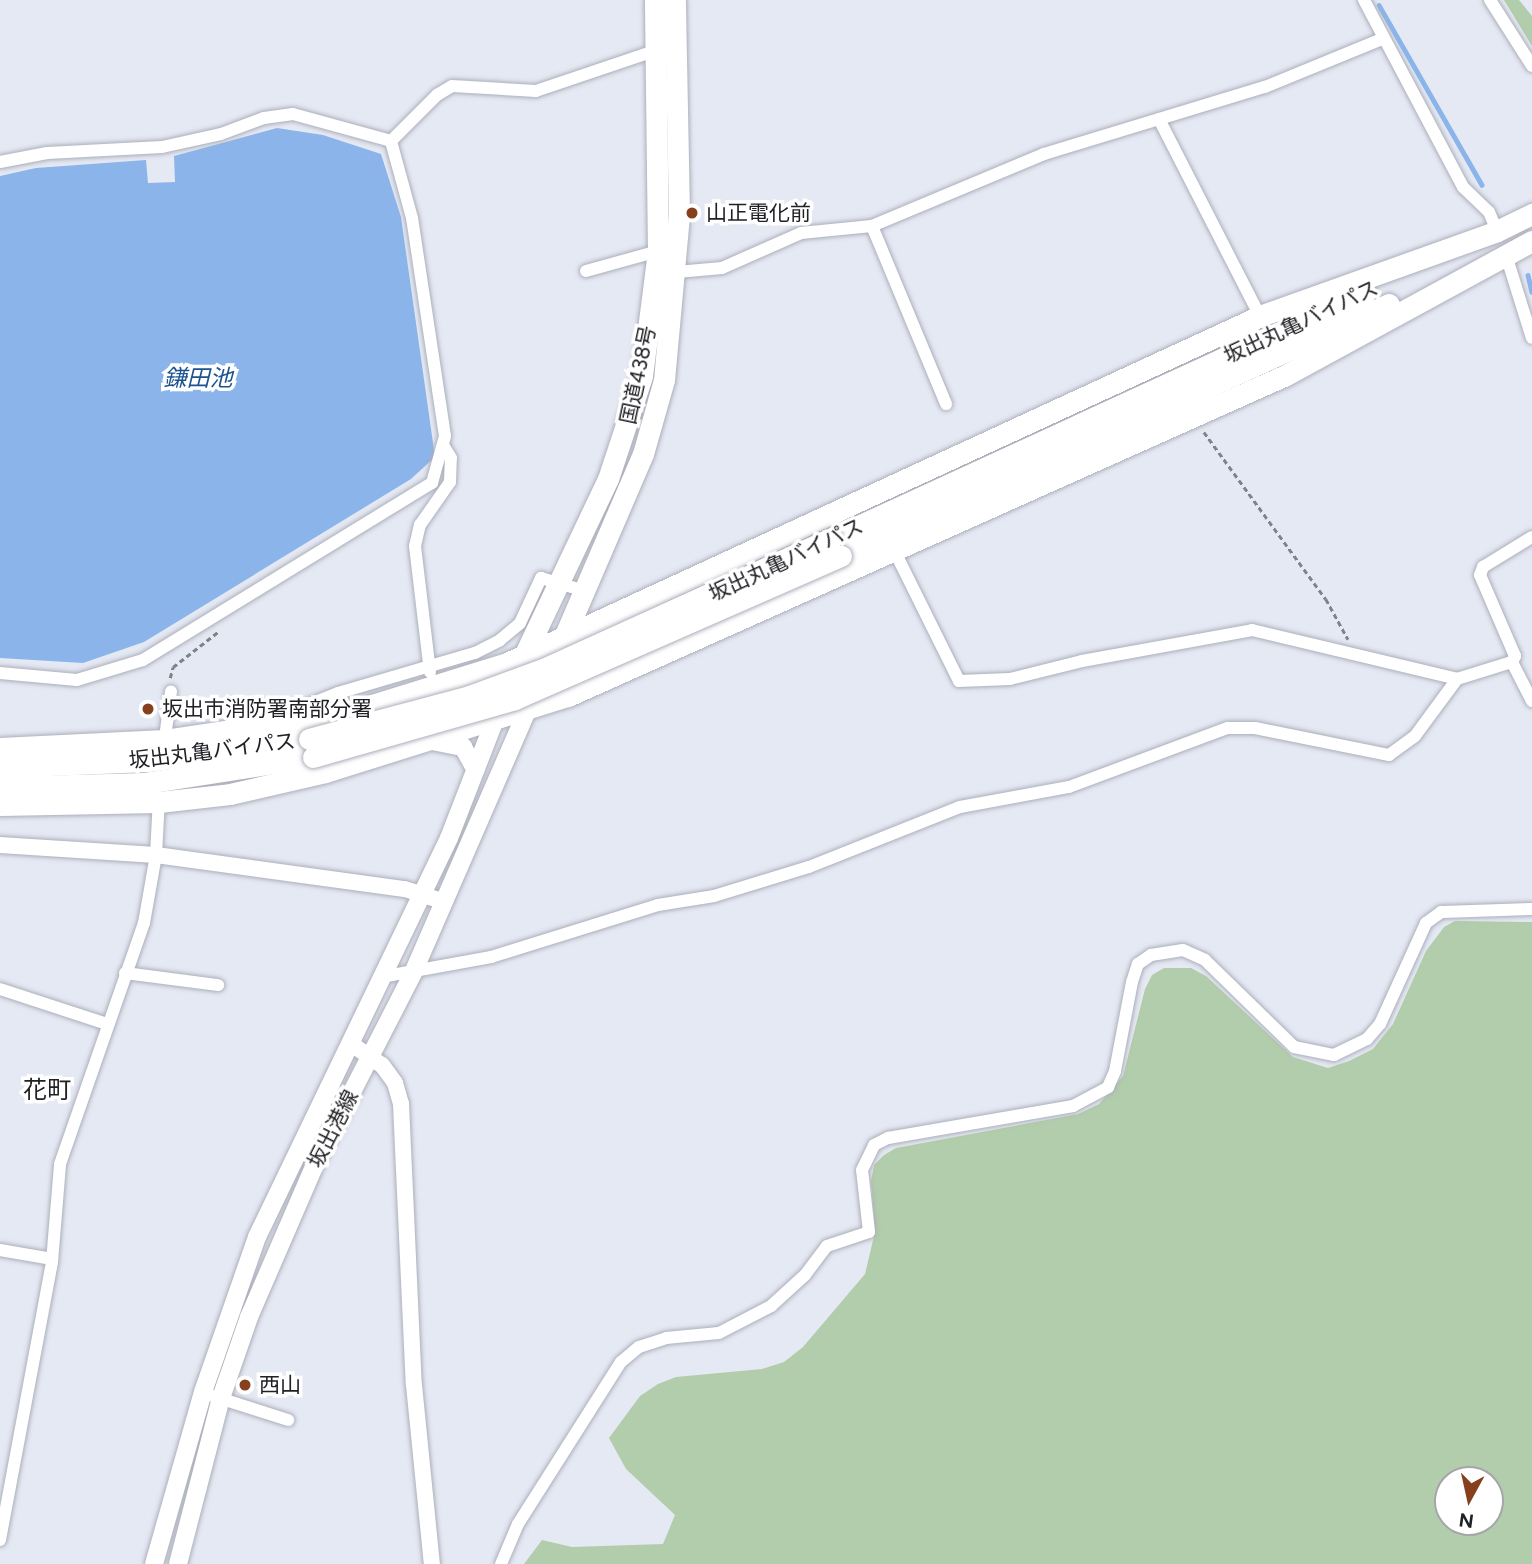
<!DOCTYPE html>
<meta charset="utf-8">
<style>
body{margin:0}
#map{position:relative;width:1532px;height:1564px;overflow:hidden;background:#e5e9f4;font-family:Figtree,"Noto Sans JP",sans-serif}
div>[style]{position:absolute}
.green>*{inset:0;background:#b2cdab}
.water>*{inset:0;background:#8bb5ea}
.stream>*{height:4.5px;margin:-2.25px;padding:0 2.25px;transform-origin:2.25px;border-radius:2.25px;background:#8bb5ea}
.path>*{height:2.5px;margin-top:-1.25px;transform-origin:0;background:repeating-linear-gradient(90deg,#808289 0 5px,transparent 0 8.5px)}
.roads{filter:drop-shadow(0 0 2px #acafba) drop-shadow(0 0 2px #acafba)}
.street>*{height:12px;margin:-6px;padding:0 6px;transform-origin:6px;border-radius:6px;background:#fff}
.secondary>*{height:16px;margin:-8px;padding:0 8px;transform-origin:8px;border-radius:8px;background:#fff}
.primary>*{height:18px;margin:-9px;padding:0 9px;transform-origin:9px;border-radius:9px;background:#fff}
.highway>*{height:21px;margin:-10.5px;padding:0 10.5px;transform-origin:10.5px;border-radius:10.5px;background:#fff}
.bridges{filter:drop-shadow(0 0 2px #acafba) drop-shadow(0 0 2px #acafba)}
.highway-bridge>*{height:21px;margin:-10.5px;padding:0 10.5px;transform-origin:10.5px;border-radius:10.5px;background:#fff}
.dots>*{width:19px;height:19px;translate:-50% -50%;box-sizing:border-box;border:4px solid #fff;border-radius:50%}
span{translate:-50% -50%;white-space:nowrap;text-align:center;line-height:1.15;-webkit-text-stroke:7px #fff;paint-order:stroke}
.poi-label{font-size:21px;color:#202125}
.left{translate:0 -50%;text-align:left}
.street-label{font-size:21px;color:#202125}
.water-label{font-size:23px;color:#1d5392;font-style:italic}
.quarter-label{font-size:24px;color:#202125}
.north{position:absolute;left:1434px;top:1466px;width:70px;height:70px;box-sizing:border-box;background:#fff;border:2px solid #a6a6a8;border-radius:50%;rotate:188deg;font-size:19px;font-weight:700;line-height:28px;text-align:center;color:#202125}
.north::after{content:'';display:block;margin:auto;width:24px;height:32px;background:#87401d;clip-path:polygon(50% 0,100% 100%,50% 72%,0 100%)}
</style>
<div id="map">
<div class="green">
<div style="clip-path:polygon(1504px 0,1519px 0,1532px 16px,1532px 46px)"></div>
<div style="clip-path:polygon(evenodd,1455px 921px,1532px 922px,1532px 1564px,524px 1564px,542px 1540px,572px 1547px,663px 1544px,675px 1515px,626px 1469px,609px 1438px,640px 1396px,658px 1384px,676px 1377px,762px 1369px,784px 1362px,803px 1347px,865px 1274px,875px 1232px,871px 1181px,874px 1165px,884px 1155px,896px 1148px,1078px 1114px,1099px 1104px,1123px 1076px,1145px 989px,1152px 975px,1164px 968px,1191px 968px,1206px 976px,1293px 1057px,1328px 1068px,1349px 1061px,1373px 1049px,1393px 1024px,1426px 951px,1444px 927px,1455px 921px,1490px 1480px,1490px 1522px,1448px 1522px,1448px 1480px,1490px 1480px)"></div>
</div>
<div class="water">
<div style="clip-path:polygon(277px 128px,323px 135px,381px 154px,401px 217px,435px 457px,411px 479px,144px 642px,83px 663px,0 658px,0 176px,36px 168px,146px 160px,148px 183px,175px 182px,174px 156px)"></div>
</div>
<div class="stream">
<div style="left:1379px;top:5px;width:207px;rotate:60.2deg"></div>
<div style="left:1528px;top:275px;width:17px;rotate:77deg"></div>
</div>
<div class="path">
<div style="left:1204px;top:432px;width:207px;rotate:53.9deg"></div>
<div style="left:1326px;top:599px;width:46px;rotate:61.2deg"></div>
<div style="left:170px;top:678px;width:11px;rotate:-75deg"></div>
<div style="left:173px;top:667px;width:58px;rotate:-38deg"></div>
</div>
<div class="roads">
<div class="street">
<div style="left:1364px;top:0;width:212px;rotate:62.1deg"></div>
<div style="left:1463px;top:187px;width:36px;rotate:44deg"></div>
<div style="left:1489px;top:212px;width:21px;rotate:67deg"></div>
<div style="left:1490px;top:0;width:78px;rotate:57.5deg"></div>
<div style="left:1159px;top:119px;width:221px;rotate:62.9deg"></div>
<div style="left:0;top:162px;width:48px;rotate:-10.8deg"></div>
<div style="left:47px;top:153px;width:115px;rotate:-3deg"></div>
<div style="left:162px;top:147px;width:60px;rotate:-12.4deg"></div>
<div style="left:221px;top:134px;width:46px;rotate:-20.4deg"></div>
<div style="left:264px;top:118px;width:29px;rotate:-8deg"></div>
<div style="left:293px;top:114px;width:102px;rotate:15.4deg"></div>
<div style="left:391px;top:141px;width:65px;rotate:-45deg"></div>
<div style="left:437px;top:95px;width:17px;rotate:-31deg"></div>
<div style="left:452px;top:86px;width:84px;rotate:3.4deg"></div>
<div style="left:536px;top:91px;width:131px;rotate:-18.7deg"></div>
<div style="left:872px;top:226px;width:193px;rotate:67.4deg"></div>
<div style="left:1505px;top:252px;width:90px;rotate:72.6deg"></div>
<div style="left:586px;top:271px;width:75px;rotate:-15.5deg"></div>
<div style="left:677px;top:272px;width:45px;rotate:-5.1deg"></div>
<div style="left:722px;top:268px;width:86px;rotate:-23.9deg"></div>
<div style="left:801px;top:233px;width:71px;rotate:-5.6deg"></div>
<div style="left:872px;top:226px;width:186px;rotate:-22.7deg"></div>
<div style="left:1044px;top:154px;width:231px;rotate:-16.9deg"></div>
<div style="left:1265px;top:87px;width:126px;rotate:-22.3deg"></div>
<div style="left:895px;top:552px;width:144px;rotate:63.6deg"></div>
<div style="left:959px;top:681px;width:51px;rotate:-2.2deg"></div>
<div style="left:1010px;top:679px;width:74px;rotate:-14deg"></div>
<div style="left:1082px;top:661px;width:173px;rotate:-10.3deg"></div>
<div style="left:1252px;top:630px;width:211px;rotate:13.4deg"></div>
<div style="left:1512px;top:662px;width:44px;rotate:62.9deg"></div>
<div style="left:430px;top:672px;width:127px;rotate:-96.8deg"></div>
<div style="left:415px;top:546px;width:22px;rotate:-77deg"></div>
<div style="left:420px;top:525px;width:52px;rotate:-55.1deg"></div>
<div style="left:450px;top:482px;width:24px;rotate:-88deg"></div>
<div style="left:451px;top:458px;width:15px;rotate:-122deg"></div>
<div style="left:0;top:673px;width:77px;rotate:5.2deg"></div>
<div style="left:77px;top:680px;width:69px;rotate:-16.9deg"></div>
<div style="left:143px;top:660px;width:339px;rotate:-31.5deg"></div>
<div style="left:432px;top:483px;width:49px;rotate:-74.5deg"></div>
<div style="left:445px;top:436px;width:220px;rotate:-98.6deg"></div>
<div style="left:412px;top:218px;width:80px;rotate:-105.3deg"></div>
<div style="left:283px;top:715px;width:59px;rotate:-21.8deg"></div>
<div style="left:338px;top:693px;width:143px;rotate:-16.3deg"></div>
<div style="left:475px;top:653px;width:28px;rotate:-27deg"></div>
<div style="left:500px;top:640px;width:26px;rotate:-40deg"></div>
<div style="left:520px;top:623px;width:50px;rotate:-65deg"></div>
<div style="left:541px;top:578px;width:46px;rotate:16.5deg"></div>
<div style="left:164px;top:746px;width:55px;rotate:-82.7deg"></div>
<div style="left:125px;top:973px;width:94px;rotate:7.4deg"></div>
<div style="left:381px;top:977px;width:112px;rotate:-10.3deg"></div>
<div style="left:491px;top:957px;width:175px;rotate:-17.3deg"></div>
<div style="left:658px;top:905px;width:57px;rotate:-9.1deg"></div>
<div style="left:714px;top:896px;width:99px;rotate:-17deg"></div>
<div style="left:809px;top:867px;width:162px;rotate:-21.7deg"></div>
<div style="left:960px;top:807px;width:111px;rotate:-10.4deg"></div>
<div style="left:1069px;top:787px;width:170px;rotate:-20.4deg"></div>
<div style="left:1228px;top:728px;width:27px"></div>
<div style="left:1255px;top:728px;width:137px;rotate:11.4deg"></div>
<div style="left:1389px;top:755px;width:32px;rotate:-36deg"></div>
<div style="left:1415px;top:736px;width:71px;rotate:-53.6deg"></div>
<div style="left:1457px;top:679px;width:58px;rotate:-17.2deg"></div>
<div style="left:1512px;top:662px;width:7px;rotate:-63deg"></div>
<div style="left:1515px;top:656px;width:88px;rotate:-113.4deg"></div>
<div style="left:1480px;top:575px;width:9px;rotate:-69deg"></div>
<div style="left:1483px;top:567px;width:57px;rotate:-31.5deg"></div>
<div style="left:0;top:989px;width:113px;rotate:18.1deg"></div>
<div style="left:0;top:1250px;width:53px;rotate:9.8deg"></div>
<div style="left:213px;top:1396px;width:79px;rotate:17.7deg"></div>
<div style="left:0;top:1540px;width:283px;rotate:-79.4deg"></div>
<div style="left:52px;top:1262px;width:98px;rotate:-85.3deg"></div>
<div style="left:60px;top:1164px;width:255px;rotate:-70.8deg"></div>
<div style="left:144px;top:923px;width:69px;rotate:-80deg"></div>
<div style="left:156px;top:855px;width:57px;rotate:-87deg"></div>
<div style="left:501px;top:1564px;width:43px;rotate:-67deg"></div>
<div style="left:518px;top:1524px;width:192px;rotate:-57.6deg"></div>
<div style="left:621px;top:1362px;width:23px;rotate:-40deg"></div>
<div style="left:639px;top:1347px;width:28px;rotate:-18deg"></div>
<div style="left:666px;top:1338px;width:53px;rotate:-5.4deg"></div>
<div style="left:719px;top:1333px;width:59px;rotate:-27.4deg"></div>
<div style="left:771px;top:1306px;width:46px;rotate:-42.4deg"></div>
<div style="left:805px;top:1275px;width:36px;rotate:-53deg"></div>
<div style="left:827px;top:1246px;width:44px;rotate:-18.4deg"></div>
<div style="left:869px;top:1232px;width:62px;rotate:-96.4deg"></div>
<div style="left:862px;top:1170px;width:28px;rotate:-64deg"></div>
<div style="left:874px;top:1145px;width:16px;rotate:-27deg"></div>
<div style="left:888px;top:1138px;width:188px;rotate:-9.8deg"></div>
<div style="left:1073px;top:1106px;width:40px;rotate:-28deg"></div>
<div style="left:1108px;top:1087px;width:17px;rotate:-66deg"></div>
<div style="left:1115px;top:1071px;width:91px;rotate:-79.2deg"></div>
<div style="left:1132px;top:982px;width:19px;rotate:-72deg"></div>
<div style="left:1138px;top:964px;width:16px;rotate:-35deg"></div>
<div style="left:1151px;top:955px;width:32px;rotate:-9deg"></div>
<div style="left:1183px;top:950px;width:24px;rotate:24deg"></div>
<div style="left:1205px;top:960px;width:124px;rotate:44.3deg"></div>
<div style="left:1294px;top:1047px;width:41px;rotate:11.3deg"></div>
<div style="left:1334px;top:1055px;width:37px;rotate:-26deg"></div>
<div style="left:1367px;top:1039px;width:20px;rotate:-49deg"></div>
<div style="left:1380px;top:1024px;width:111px;rotate:-65.5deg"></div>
<div style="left:1426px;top:923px;width:19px;rotate:-36deg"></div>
<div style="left:1441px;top:912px;width:91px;rotate:-1.9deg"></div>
</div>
<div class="secondary">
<div style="left:0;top:845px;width:156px;rotate:3.7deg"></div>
<div style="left:156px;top:855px;width:251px;rotate:7.8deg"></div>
<div style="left:405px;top:889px;width:39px;rotate:18deg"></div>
<div style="left:350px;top:1043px;width:39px;rotate:35deg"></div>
<div style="left:382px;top:1065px;width:22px;rotate:54deg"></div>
<div style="left:395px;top:1083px;width:22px;rotate:74deg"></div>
<div style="left:401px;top:1104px;width:281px;rotate:87.4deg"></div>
<div style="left:414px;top:1385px;width:180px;rotate:84.3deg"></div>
</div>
<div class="primary">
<div style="left:432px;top:741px;width:32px;rotate:11deg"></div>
<div style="left:463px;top:747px;width:26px;rotate:61deg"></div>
<div style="left:154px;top:1564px;width:179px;rotate:-74.1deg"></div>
<div style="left:203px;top:1392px;width:164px;rotate:-70.8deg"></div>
<div style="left:257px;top:1237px;width:443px;rotate:-64.3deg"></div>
<div style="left:449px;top:838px;width:124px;rotate:-68.8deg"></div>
<div style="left:178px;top:1564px;width:171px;rotate:-75.5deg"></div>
<div style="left:221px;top:1398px;width:86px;rotate:-70.9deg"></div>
<div style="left:249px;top:1317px;width:169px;rotate:-66.6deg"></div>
<div style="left:316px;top:1162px;width:212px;rotate:-62.8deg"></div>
<div style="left:413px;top:973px;width:288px;rotate:-66.5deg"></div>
</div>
<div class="highway">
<div style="left:832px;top:538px;width:587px;rotate:-24.69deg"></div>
<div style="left:841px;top:556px;width:603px;rotate:-24.7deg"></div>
<div style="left:562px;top:642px;width:205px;rotate:-66.7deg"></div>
<div style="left:643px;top:454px;width:77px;rotate:-74.2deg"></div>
<div style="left:664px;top:380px;width:167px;rotate:-84.8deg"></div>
<div style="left:679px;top:214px;width:214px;rotate:-91.1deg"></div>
<div style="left:522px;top:660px;width:200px;rotate:-64.6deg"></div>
<div style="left:608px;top:479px;width:108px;rotate:-71.7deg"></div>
<div style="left:642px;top:376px;width:126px;rotate:-82.7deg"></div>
<div style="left:658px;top:251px;width:251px;rotate:-90.7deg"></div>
<div style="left:0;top:748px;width:165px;rotate:-2.8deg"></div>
<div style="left:165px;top:740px;width:120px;rotate:-8.6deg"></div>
<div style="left:284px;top:722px;width:70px;rotate:-9.1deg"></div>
<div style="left:353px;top:711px;width:161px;rotate:-17.3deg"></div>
<div style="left:507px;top:663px;width:829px;rotate:-24.74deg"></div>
<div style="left:1260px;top:316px;width:252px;rotate:-19.7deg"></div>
<div style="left:1497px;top:231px;width:39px;rotate:-26deg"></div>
<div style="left:0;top:767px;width:148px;rotate:-2.3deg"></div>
<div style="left:148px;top:761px;width:162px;rotate:-7.8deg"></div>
<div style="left:0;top:787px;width:145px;rotate:-1.6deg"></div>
<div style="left:145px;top:783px;width:170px;rotate:-8.8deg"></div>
<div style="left:0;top:805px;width:159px;rotate:-1.1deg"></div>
<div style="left:159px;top:802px;width:71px;rotate:-6.4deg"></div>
<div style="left:230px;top:794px;width:98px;rotate:-13deg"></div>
<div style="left:325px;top:772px;width:255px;rotate:-17.4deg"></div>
<div style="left:568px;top:696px;width:786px;rotate:-24.09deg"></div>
<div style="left:1286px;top:375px;width:280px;rotate:-28.6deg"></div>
</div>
</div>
<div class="bridges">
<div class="highway-bridge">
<div style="left:309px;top:739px;width:166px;rotate:-15deg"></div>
<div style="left:469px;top:696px;width:79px;rotate:-20deg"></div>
<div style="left:543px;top:669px;width:317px;rotate:-24.4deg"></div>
<div style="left:313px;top:757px;width:210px;rotate:-16deg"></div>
<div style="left:515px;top:699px;width:356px;rotate:-23.7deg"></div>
</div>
</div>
<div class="dots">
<div style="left:692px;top:213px;background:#87401d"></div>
<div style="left:148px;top:709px;background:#87401d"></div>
<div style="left:245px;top:1385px;background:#87401d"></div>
</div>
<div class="poi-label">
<span class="left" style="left:706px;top:213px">山正電化前</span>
<span class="left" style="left:162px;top:709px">坂出市消防署南部分署</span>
<span class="left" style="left:259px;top:1385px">西山</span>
</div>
<div class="street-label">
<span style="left:1301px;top:322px;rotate:-25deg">坂出丸亀バイパス</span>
<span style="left:638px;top:375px;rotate:-78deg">国道438号</span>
<span style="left:786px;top:560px;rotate:-25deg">坂出丸亀バイパス</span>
<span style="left:212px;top:751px;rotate:-7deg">坂出丸亀バイパス</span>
<span style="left:333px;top:1129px;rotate:-63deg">坂出港線</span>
</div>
<div class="water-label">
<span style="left:198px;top:378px">鎌田池</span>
</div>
<div class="quarter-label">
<span style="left:47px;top:1090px">花町</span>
</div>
<div class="north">N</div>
</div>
